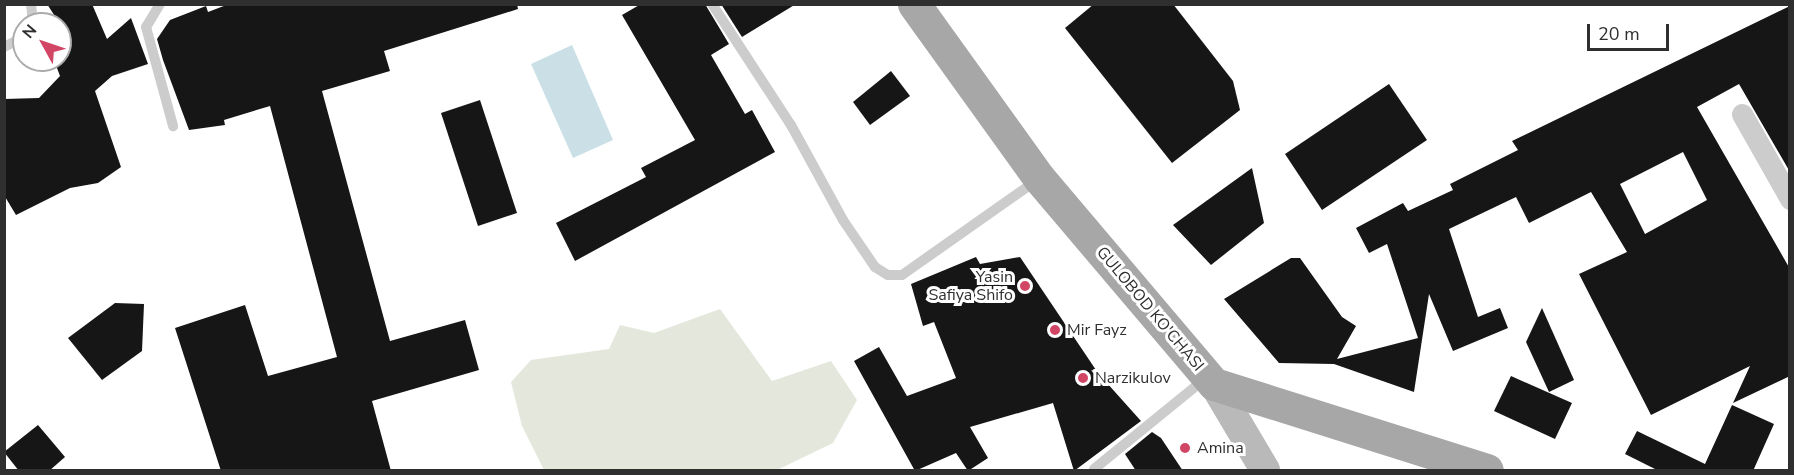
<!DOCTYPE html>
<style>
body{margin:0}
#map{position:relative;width:1794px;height:475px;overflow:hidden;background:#fff;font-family:"Nunito Sans",sans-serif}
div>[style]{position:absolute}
.green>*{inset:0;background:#e4e7dc}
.water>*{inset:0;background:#cae0e6}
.building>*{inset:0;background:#161616}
.lane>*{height:10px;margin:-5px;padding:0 5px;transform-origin:5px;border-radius:5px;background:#ccc}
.street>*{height:21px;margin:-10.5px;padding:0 10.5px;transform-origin:10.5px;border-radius:10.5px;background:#ccc}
.secondary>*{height:30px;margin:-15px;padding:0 15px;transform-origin:15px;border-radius:15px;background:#b9b9b9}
.primary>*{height:33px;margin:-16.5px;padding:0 16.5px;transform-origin:16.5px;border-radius:16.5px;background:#a7a7a7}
.dots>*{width:16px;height:16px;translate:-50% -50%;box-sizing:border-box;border:3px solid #fff;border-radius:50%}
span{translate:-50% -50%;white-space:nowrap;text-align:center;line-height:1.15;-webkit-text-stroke:6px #fff;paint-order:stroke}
.poi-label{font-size:16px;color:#2f2f2f}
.right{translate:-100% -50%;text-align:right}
.left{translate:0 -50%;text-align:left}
.street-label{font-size:16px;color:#2f2f2f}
.frame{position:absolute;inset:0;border:6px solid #2f2f2f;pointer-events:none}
.north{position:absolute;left:12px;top:12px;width:60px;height:60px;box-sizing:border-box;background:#fff;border:2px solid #acacac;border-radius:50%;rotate:310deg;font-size:16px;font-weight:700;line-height:24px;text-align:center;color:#2f2f2f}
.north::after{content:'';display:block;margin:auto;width:21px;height:27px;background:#d14665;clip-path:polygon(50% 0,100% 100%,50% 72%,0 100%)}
.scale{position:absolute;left:1587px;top:24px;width:82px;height:27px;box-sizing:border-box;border:3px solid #2f2f2f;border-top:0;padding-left:8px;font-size:18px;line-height:21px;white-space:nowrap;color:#2f2f2f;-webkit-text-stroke:4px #fff;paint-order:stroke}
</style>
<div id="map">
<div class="green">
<div style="clip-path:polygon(720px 309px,772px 381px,831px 361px,857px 400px,833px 443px,777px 470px,544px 470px,522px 426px,511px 382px,531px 360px,609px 349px,620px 325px,654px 333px)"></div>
</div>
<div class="water">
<div style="clip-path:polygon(572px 45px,613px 140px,573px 158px,531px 64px)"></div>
</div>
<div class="building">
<div style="clip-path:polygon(47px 4px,92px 4px,107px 39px,131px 18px,148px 64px,112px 76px,95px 91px,121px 167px,98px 183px,70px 188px,16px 215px,4px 195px,4px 99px,39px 98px,60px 76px,54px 60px,60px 60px,60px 24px)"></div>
<div style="clip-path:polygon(229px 4px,517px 4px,518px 9px,384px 51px,390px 71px,322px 91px,390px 341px,465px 320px,479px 370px,372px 401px,391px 471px,221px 471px,175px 328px,245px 305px,268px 376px,337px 357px,270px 106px,224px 120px,225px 125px,189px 130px,163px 60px,157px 39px,170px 20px,206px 6px,208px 12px)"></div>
<div style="clip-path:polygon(641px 4px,705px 4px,729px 44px,711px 55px,745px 114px,752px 110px,775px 152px,575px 261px,556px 223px,646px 177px,641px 168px,695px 140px,622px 15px)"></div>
<div style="clip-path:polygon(721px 4px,796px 4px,742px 37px)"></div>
<div style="clip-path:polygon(1094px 4px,1173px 4px,1233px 81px,1240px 110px,1172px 163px,1065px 28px)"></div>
<div style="clip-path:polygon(evenodd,1790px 6px,1790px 172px,1739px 84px,1697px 107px,1790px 269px,1790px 376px,1733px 403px,1750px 366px,1651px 415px,1579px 274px,1627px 252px,1591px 192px,1529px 223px,1516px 197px,1449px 229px,1478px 317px,1500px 308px,1508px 328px,1453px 351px,1429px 294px,1414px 392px,1334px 364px,1279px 363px,1224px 299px,1291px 258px,1300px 258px,1342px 317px,1356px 326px,1337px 359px,1418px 338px,1387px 244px,1369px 253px,1356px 228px,1403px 203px,1408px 211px,1453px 190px,1450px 184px,1518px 150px,1512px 141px,1790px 6px,1683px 152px,1707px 200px,1645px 234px,1620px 184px,1683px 152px)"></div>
<div style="clip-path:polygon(891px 71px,910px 96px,870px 125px,853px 102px)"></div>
<div style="clip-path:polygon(1389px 84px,1427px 140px,1322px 210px,1285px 154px)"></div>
<div style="clip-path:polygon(480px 100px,517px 213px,478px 226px,441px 113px)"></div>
<div style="clip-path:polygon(1252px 168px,1264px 223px,1211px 265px,1173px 225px)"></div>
<div style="clip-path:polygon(976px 257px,980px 264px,1020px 257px,1098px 373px,1141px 421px,1074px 471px,1053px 403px,970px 427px,988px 458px,968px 471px,956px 453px,915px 471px,854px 361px,879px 347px,907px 396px,956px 378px,934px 322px,923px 326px,911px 284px)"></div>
<div style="clip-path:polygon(115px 303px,144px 304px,142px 351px,102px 380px,68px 338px)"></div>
<div style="clip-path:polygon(1542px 308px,1574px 380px,1549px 392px,1526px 342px)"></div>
<div style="clip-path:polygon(1511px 376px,1572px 403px,1555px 439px,1494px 411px)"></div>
<div style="clip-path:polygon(1732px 405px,1774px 424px,1753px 471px,1659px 471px,1625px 454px,1637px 431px,1705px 464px)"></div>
<div style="clip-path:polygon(38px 425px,65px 457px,49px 471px,19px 471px,4px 452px)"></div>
<div style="clip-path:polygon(1152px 432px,1161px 438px,1183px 471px,1136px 471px,1125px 454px)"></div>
</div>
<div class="lane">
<div style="left:31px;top:4px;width:20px;rotate:84deg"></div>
<div style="left:160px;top:4px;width:27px;rotate:121deg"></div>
<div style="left:146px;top:27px;width:103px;rotate:74.7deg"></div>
<div style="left:712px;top:4px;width:145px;rotate:56.9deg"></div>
<div style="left:791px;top:125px;width:108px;rotate:61.3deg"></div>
<div style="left:843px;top:220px;width:57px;rotate:55.8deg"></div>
<div style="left:875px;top:267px;width:15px;rotate:32deg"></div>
<div style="left:888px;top:275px;width:14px"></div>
<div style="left:902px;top:275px;width:165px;rotate:-35.1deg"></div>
<div style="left:4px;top:47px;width:22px;rotate:-27deg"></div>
<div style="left:1094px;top:469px;width:144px;rotate:-39.1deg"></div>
</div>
<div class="street">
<div style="left:1742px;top:114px;width:98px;rotate:60.5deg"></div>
</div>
<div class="secondary">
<div style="left:1214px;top:384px;width:100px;rotate:59.3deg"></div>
</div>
<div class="primary">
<div style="left:914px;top:4px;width:214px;rotate:54.3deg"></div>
<div style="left:1039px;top:178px;width:270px;rotate:49.7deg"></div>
<div style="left:1214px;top:384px;width:286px;rotate:17.5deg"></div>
</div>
<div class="dots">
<div style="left:1025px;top:286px;background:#d14665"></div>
<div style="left:1055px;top:330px;background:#d14665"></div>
<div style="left:1083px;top:378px;background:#d14665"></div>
<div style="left:1185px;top:448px;background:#d14665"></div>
</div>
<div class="poi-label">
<span class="right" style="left:1013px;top:286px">Yasin<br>Safiya Shifo</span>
<span class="left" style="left:1067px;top:330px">Mir Fayz</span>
<span class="left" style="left:1095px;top:378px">Narzikulov</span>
<span class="left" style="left:1197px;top:448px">Amina</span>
</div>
<div class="street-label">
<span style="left:1150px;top:309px;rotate:50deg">GULOBOD KO'CHASI</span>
</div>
<div class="frame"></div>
<div class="north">N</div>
<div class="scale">20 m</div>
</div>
